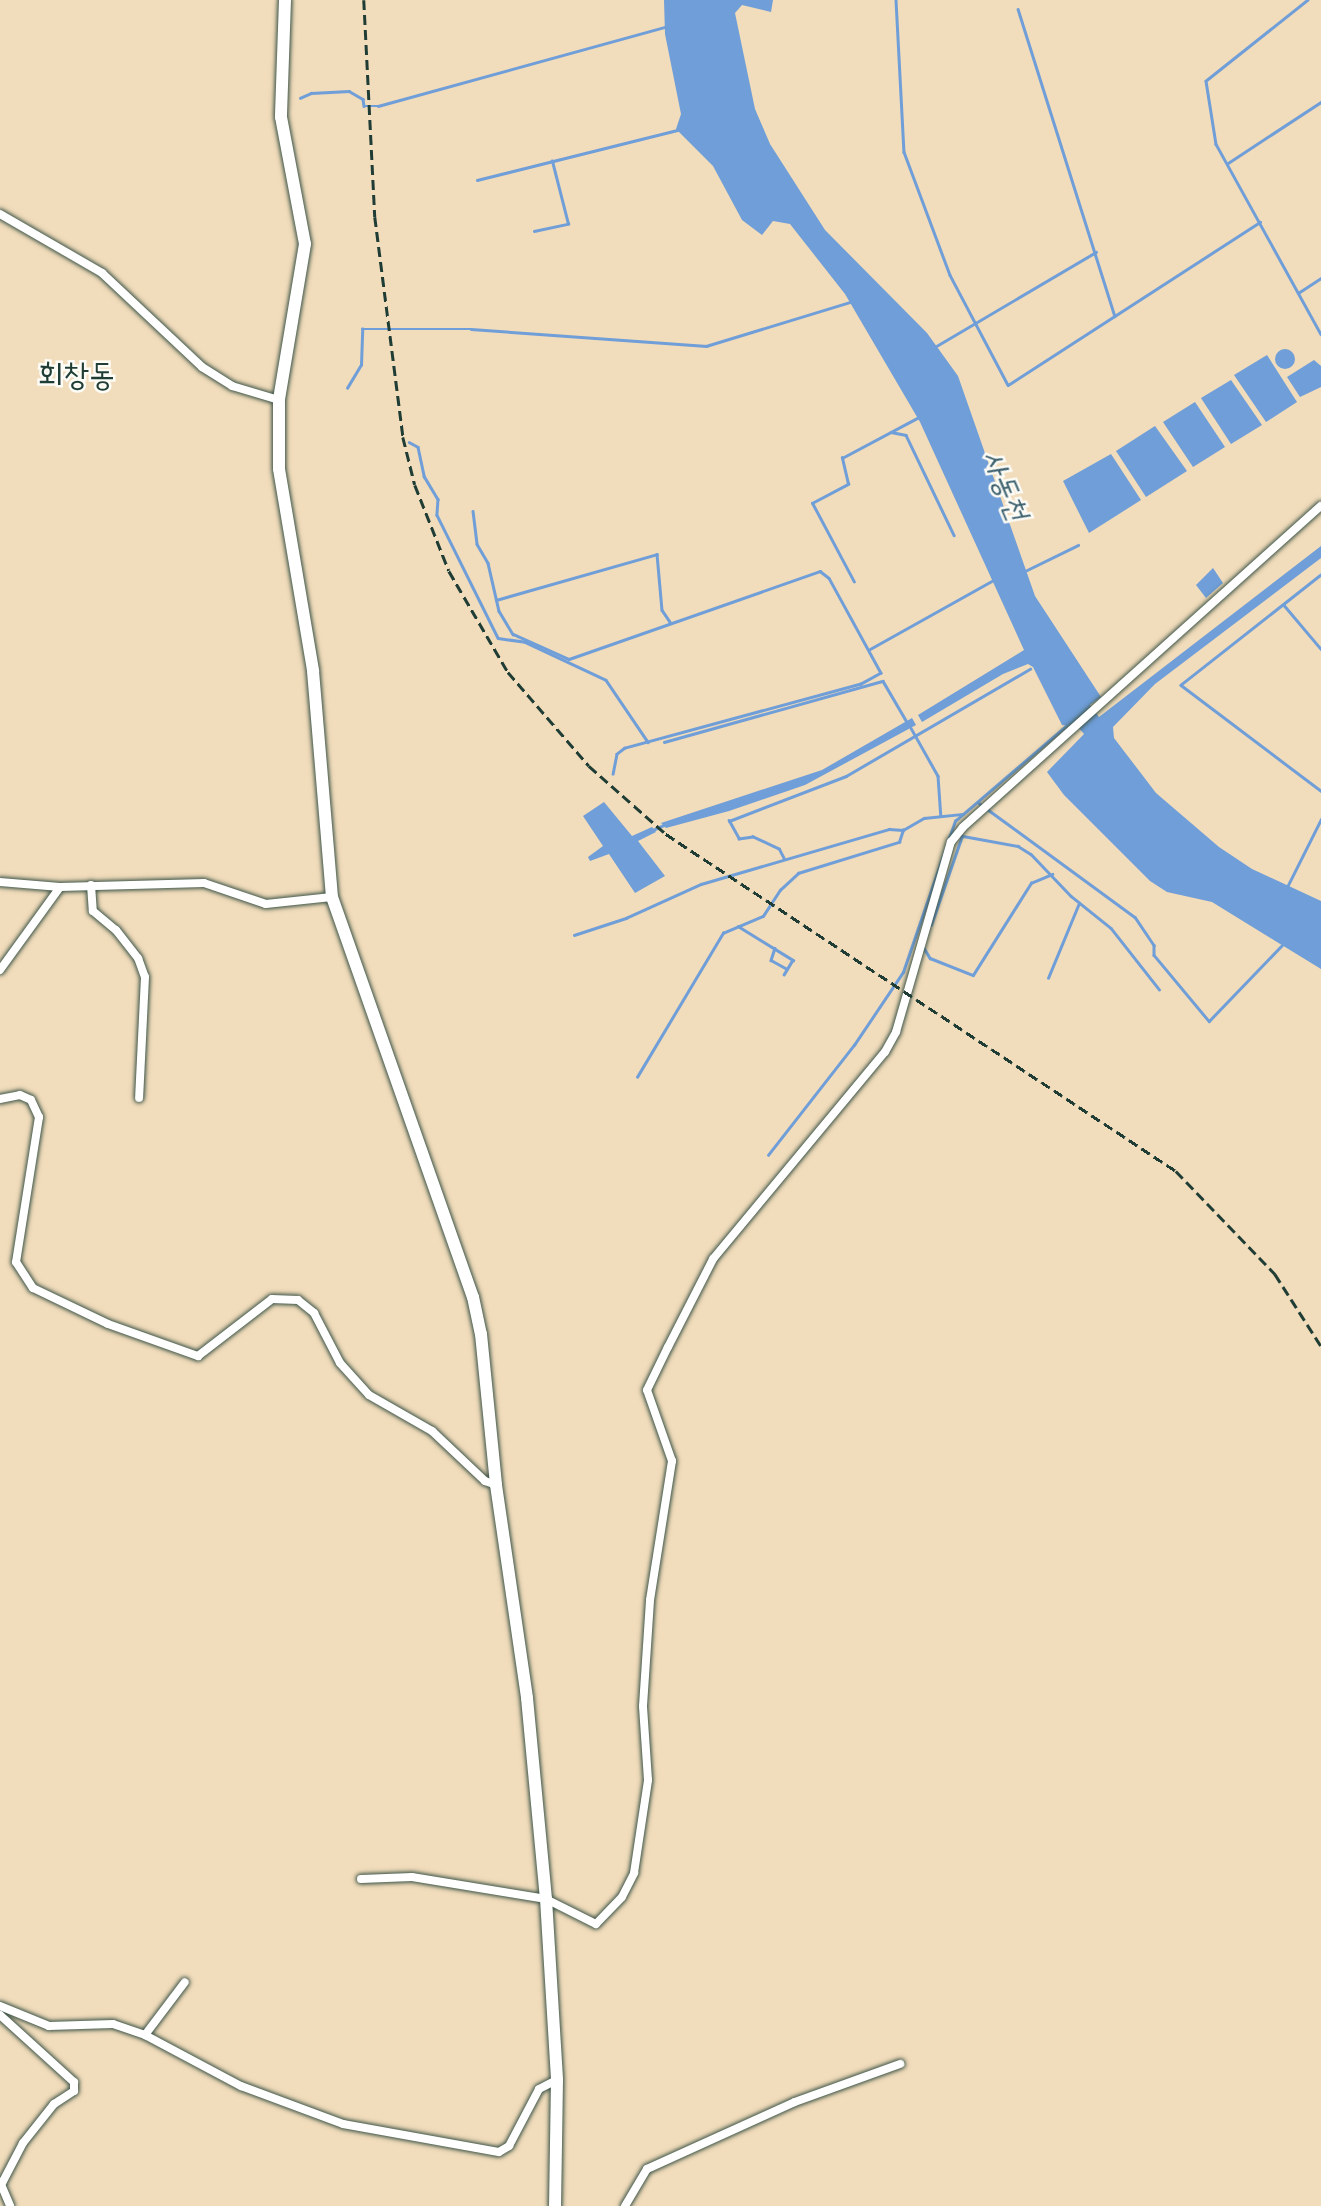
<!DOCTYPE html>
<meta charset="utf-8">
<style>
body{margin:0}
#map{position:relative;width:1321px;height:2206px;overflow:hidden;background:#f1dcbb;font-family:Dekko,"Poor Story",sans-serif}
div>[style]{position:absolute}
.water>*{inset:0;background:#6f9ed8}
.round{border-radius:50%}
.stream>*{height:2.5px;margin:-1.25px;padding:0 1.25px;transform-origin:1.25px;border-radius:1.25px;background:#6f9ed8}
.roads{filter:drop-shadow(0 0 2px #3e5548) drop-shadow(0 0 2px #3e5548)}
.street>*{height:8px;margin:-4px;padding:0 4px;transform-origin:4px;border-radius:4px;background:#fff}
.secondary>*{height:12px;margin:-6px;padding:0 6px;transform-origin:6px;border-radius:6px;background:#fff}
.rail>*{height:2.5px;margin-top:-1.25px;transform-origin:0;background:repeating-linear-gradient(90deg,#1f3d34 0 10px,transparent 0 15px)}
span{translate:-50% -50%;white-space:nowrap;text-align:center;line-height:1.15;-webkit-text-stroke:5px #fdfcf7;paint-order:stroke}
.water-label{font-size:30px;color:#3b5f6d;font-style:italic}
.quarter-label{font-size:32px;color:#1f3d34}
</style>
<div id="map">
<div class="water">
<div style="clip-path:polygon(664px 0,773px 0,771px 12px,742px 5px,735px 13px,755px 109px,770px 144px,825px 230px,927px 333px,958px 376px,1035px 596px,1101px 697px,1090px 705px,1099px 717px,1321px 546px,1321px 558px,1155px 684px,1113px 727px,1114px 738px,1156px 793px,1219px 847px,1252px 869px,1321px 901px,1321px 969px,1212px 902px,1167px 892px,1150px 881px,1064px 795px,1047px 772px,1084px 734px,1078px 727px,1062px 725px,1033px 667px,1028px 664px,1003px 674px,922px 722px,918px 715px,1024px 650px,920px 422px,845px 294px,790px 224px,773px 221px,762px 235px,742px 220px,713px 166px,676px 129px,681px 114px,665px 34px)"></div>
<div class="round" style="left:1275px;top:349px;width:20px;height:20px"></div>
<div style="clip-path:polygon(1267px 355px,1297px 402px,1266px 422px,1234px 375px)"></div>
<div style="clip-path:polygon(1314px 360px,1321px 366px,1321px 387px,1300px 397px,1287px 377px)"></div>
<div style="clip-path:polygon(1231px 380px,1262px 425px,1231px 444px,1201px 398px)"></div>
<div style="clip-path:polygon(1195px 402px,1225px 447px,1193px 467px,1163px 422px)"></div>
<div style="clip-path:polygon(1155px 426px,1187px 471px,1146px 497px,1116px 451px)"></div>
<div style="clip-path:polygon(1111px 454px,1141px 500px,1089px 533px,1063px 481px)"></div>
<div style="clip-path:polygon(1213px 568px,1223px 583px,1206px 598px,1196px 585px)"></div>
<div style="clip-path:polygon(912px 718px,916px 725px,805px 785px,729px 811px,666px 828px,661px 823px,822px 770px)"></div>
<div style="clip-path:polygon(604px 802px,632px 836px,652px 827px,656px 832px,638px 841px,665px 876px,635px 893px,609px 854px,590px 861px,588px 857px,603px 846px,583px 816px)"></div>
</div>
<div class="stream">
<div style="left:896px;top:0;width:152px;rotate:87deg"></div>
<div style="left:904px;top:152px;width:131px;rotate:69.5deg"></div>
<div style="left:950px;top:275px;width:124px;rotate:62.2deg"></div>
<div style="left:1008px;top:385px;width:300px;rotate:-32.9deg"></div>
<div style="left:1308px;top:0;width:130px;rotate:141.5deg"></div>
<div style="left:1206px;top:81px;width:64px;rotate:81deg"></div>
<div style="left:1216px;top:144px;width:217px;rotate:61.1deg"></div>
<div style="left:1018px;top:9px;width:322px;rotate:72.5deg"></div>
<div style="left:300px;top:98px;width:12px;rotate:-24deg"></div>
<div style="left:311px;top:93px;width:38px;rotate:-3deg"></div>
<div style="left:349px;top:91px;width:16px;rotate:30deg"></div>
<div style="left:363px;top:99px;width:7px;rotate:82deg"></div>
<div style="left:364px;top:106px;width:14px"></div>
<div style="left:378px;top:106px;width:302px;rotate:-15.4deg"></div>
<div style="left:1228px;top:163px;width:111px;rotate:-33.3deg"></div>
<div style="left:477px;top:180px;width:207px;rotate:-14deg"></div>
<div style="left:534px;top:231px;width:35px;rotate:-12deg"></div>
<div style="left:568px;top:224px;width:65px;rotate:-104.3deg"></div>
<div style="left:1298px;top:293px;width:27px;rotate:-33deg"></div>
<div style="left:933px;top:348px;width:189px;rotate:-30.5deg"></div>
<div style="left:347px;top:388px;width:27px;rotate:-59deg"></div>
<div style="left:361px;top:365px;width:36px;rotate:-88deg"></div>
<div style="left:362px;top:329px;width:109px"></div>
<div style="left:471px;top:329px;width:236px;rotate:4.1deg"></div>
<div style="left:706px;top:346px;width:154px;rotate:-17deg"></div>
<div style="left:891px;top:432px;width:15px;rotate:11deg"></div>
<div style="left:906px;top:435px;width:111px;rotate:64.4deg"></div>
<div style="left:409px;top:442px;width:10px;rotate:29deg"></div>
<div style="left:418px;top:447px;width:30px;rotate:78deg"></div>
<div style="left:424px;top:476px;width:27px;rotate:59deg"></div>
<div style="left:438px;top:499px;width:16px;rotate:94deg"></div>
<div style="left:437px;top:515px;width:137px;rotate:63.6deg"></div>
<div style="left:498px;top:638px;width:27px;rotate:8deg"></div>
<div style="left:525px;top:642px;width:89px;rotate:25.1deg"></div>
<div style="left:606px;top:680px;width:75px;rotate:55.9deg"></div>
<div style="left:473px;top:511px;width:33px;rotate:83deg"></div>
<div style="left:477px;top:544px;width:22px;rotate:60deg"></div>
<div style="left:488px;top:563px;width:49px;rotate:77.1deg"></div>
<div style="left:499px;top:611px;width:27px;rotate:59deg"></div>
<div style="left:513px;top:634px;width:61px;rotate:24.1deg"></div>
<div style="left:569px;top:659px;width:266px;rotate:-19.3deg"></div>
<div style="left:820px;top:571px;width:11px;rotate:38deg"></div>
<div style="left:829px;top:578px;width:108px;rotate:61.3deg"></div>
<div style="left:881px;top:673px;width:23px;rotate:151deg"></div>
<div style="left:861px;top:684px;width:245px;rotate:164.8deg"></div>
<div style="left:625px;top:748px;width:10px;rotate:143deg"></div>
<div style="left:617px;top:754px;width:20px;rotate:101deg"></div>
<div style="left:1025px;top:571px;width:59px;rotate:-26.1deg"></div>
<div style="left:1321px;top:575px;width:178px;rotate:141.8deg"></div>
<div style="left:1181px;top:685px;width:176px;rotate:37.1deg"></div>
<div style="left:854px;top:582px;width:89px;rotate:-118deg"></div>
<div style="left:812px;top:503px;width:41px;rotate:-27.8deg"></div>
<div style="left:848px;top:484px;width:27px;rotate:-103deg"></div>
<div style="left:842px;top:458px;width:87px;rotate:-28deg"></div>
<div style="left:496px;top:600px;width:167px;rotate:-15.9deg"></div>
<div style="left:657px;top:554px;width:56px;rotate:84.9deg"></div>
<div style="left:662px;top:610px;width:14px;rotate:56deg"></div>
<div style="left:1284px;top:605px;width:57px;rotate:49.9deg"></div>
<div style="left:870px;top:649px;width:143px;rotate:-29.2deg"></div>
<div style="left:911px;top:728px;width:55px;rotate:60.6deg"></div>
<div style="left:938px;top:776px;width:39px;rotate:86deg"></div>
<div style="left:664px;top:742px;width:227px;rotate:-15.6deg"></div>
<div style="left:883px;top:681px;width:48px;rotate:59.7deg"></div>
<div style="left:979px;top:803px;width:193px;rotate:36.2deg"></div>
<div style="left:1135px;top:917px;width:34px;rotate:56deg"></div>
<div style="left:1154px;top:945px;width:10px;rotate:90deg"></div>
<div style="left:1154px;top:955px;width:86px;rotate:50.2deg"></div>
<div style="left:1209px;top:1021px;width:108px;rotate:-46.1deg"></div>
<div style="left:653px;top:830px;width:14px;rotate:-25deg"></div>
<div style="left:963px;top:836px;width:56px;rotate:10.3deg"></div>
<div style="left:1018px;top:846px;width:15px;rotate:32deg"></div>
<div style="left:1031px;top:854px;width:58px;rotate:46.4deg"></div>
<div style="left:1071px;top:896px;width:51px;rotate:38.7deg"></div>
<div style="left:1111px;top:928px;width:78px;rotate:51.8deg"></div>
<div style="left:784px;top:859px;width:11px;rotate:-117deg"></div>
<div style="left:779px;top:849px;width:29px;rotate:-155deg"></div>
<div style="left:753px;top:837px;width:14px;rotate:172deg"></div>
<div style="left:739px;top:839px;width:21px;rotate:-119deg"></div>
<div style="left:729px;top:821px;width:125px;rotate:-21deg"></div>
<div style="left:846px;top:776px;width:213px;rotate:-30.2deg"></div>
<div style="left:1285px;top:891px;width:80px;rotate:-63.4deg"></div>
<div style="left:931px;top:925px;width:94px;rotate:-70.8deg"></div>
<div style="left:738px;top:926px;width:65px;rotate:31.7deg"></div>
<div style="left:793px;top:960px;width:17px;rotate:121deg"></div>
<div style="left:574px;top:935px;width:55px;rotate:-18.1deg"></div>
<div style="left:626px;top:918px;width:82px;rotate:-24.4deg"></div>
<div style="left:701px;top:884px;width:196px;rotate:-16.3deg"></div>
<div style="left:889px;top:829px;width:14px;rotate:4deg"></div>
<div style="left:775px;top:948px;width:13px;rotate:108deg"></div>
<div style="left:771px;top:960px;width:18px;rotate:29deg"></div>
<div style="left:924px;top:948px;width:12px;rotate:59deg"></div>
<div style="left:930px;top:958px;width:46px;rotate:21.6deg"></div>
<div style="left:973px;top:975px;width:109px;rotate:-57.8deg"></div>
<div style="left:1031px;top:883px;width:23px;rotate:-23deg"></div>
<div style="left:1048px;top:978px;width:81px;rotate:-67.5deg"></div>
<div style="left:637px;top:1077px;width:168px;rotate:-59.2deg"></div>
<div style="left:723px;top:933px;width:43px;rotate:-23deg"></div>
<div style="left:763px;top:916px;width:31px;rotate:-57deg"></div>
<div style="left:780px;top:890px;width:25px;rotate:-43deg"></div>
<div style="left:798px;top:873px;width:106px;rotate:-17.1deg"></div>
<div style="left:899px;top:842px;width:13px;rotate:-72deg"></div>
<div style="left:903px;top:830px;width:24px;rotate:-30deg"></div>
<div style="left:924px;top:818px;width:39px;rotate:-6deg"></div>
<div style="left:768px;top:1155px;width:140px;rotate:-52deg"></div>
<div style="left:854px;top:1045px;width:88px;rotate:-56.1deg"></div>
<div style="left:903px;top:972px;width:160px;rotate:-71deg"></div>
<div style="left:955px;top:821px;width:149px;rotate:-40.6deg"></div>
</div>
<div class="roads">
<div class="street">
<div style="left:0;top:214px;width:118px;rotate:30deg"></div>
<div style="left:102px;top:273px;width:137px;rotate:43.2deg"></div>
<div style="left:202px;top:367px;width:36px;rotate:32deg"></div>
<div style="left:232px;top:386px;width:49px;rotate:16.6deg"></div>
<div style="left:0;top:882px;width:60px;rotate:4.8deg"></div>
<div style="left:60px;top:887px;width:144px;rotate:-1.6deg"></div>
<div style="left:204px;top:883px;width:65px;rotate:18.7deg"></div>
<div style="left:266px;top:904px;width:66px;rotate:-6.1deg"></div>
<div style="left:91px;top:885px;width:26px;rotate:86deg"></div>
<div style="left:93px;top:911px;width:30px;rotate:40deg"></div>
<div style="left:116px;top:930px;width:36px;rotate:52deg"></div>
<div style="left:138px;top:958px;width:20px;rotate:70deg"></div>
<div style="left:145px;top:977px;width:121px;rotate:92.8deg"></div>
<div style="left:0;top:970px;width:102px;rotate:-54.1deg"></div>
<div style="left:0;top:1099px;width:20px;rotate:-11deg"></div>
<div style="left:20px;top:1095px;width:12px;rotate:24deg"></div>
<div style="left:31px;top:1100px;width:19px;rotate:65deg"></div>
<div style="left:39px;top:1117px;width:147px;rotate:99deg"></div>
<div style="left:16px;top:1262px;width:31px;rotate:57deg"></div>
<div style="left:33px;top:1288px;width:83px;rotate:25.6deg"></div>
<div style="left:108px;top:1324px;width:96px;rotate:19.6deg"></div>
<div style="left:198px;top:1356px;width:93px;rotate:-37.6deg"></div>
<div style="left:272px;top:1299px;width:26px;rotate:2deg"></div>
<div style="left:298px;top:1300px;width:21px;rotate:39deg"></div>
<div style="left:314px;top:1313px;width:56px;rotate:62.5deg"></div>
<div style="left:340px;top:1363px;width:43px;rotate:47.8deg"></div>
<div style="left:369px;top:1395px;width:73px;rotate:29.7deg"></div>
<div style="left:432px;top:1431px;width:73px;rotate:43.3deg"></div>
<div style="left:485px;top:1481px;width:12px;rotate:20deg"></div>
<div style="left:361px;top:1879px;width:51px;rotate:-2.2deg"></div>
<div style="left:412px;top:1877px;width:136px;rotate:9.3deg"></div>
<div style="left:546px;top:1899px;width:56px;rotate:26.6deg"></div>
<div style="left:596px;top:1924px;width:37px;rotate:-46deg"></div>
<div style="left:622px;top:1897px;width:27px;rotate:-63deg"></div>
<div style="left:634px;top:1873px;width:94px;rotate:-81.4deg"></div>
<div style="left:648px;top:1780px;width:74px;rotate:-93.9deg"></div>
<div style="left:643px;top:1706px;width:106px;rotate:-86.2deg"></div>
<div style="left:650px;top:1600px;width:141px;rotate:-81deg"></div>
<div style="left:672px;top:1461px;width:75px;rotate:-109.4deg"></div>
<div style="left:647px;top:1390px;width:48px;rotate:-64deg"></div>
<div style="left:668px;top:1347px;width:99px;rotate:-62.9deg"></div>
<div style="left:713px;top:1259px;width:269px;rotate:-50.3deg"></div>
<div style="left:885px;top:1052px;width:23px;rotate:-61deg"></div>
<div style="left:896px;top:1032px;width:198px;rotate:-73.9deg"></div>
<div style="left:951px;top:842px;width:19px;rotate:-51deg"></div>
<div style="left:963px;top:827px;width:481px;rotate:-41.9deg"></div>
<div style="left:0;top:2006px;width:53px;rotate:22.2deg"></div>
<div style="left:49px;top:2026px;width:64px;rotate:-1.8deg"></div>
<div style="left:113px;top:2024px;width:34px;rotate:19deg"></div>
<div style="left:145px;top:2035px;width:109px;rotate:28deg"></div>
<div style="left:241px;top:2086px;width:109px;rotate:20.4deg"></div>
<div style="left:343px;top:2124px;width:158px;rotate:10.2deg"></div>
<div style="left:499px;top:2152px;width:12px;rotate:-31deg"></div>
<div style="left:509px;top:2146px;width:64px;rotate:-62.2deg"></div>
<div style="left:539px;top:2089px;width:20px;rotate:-27deg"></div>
<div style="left:0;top:2015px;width:100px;rotate:42.2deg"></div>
<div style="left:74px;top:2082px;width:9px;rotate:90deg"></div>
<div style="left:74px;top:2091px;width:24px;rotate:147deg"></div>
<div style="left:54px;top:2104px;width:50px;rotate:128.5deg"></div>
<div style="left:23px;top:2143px;width:50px;rotate:117.6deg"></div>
<div style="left:145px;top:2035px;width:66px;rotate:-53deg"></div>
<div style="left:0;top:2182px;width:26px;rotate:67deg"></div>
<div style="left:625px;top:2206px;width:43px;rotate:-59.3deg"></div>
<div style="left:647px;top:2169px;width:162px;rotate:-24.4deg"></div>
<div style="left:795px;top:2102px;width:112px;rotate:-19.9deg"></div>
</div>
<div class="secondary">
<div style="left:285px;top:0;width:117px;rotate:92deg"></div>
<div style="left:281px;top:117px;width:129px;rotate:79.3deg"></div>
<div style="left:305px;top:244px;width:158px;rotate:99.5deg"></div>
<div style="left:279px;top:400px;width:69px;rotate:90deg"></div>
<div style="left:279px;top:469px;width:205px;rotate:80.4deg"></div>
<div style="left:313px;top:671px;width:227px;rotate:85.2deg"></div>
<div style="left:332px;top:897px;width:424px;rotate:70.6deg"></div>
<div style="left:473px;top:1297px;width:38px;rotate:78deg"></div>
<div style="left:481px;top:1334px;width:152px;rotate:84.3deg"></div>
<div style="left:496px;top:1485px;width:215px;rotate:81.7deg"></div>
<div style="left:527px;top:1698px;width:202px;rotate:84.6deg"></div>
<div style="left:546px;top:1899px;width:181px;rotate:86.5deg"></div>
<div style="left:557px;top:2080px;width:126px;rotate:90.9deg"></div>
</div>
</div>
<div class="rail">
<div style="left:364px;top:0;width:217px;rotate:87.1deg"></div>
<div style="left:375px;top:217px;width:222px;rotate:82.7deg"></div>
<div style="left:403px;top:437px;width:49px;rotate:76deg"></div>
<div style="left:415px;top:485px;width:92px;rotate:68.4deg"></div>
<div style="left:449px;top:571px;width:117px;rotate:59.7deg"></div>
<div style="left:508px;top:672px;width:124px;rotate:49.2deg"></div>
<div style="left:589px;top:766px;width:103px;rotate:41.4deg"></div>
<div style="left:666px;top:834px;width:611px;rotate:33.46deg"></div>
<div style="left:1176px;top:1171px;width:143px;rotate:46.1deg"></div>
<div style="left:1275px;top:1274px;width:85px;rotate:57.4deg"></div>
</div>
<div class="water-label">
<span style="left:1001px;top:487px;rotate:67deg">사동천</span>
</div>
<div class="quarter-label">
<span style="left:76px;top:379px">회창동</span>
</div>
</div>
